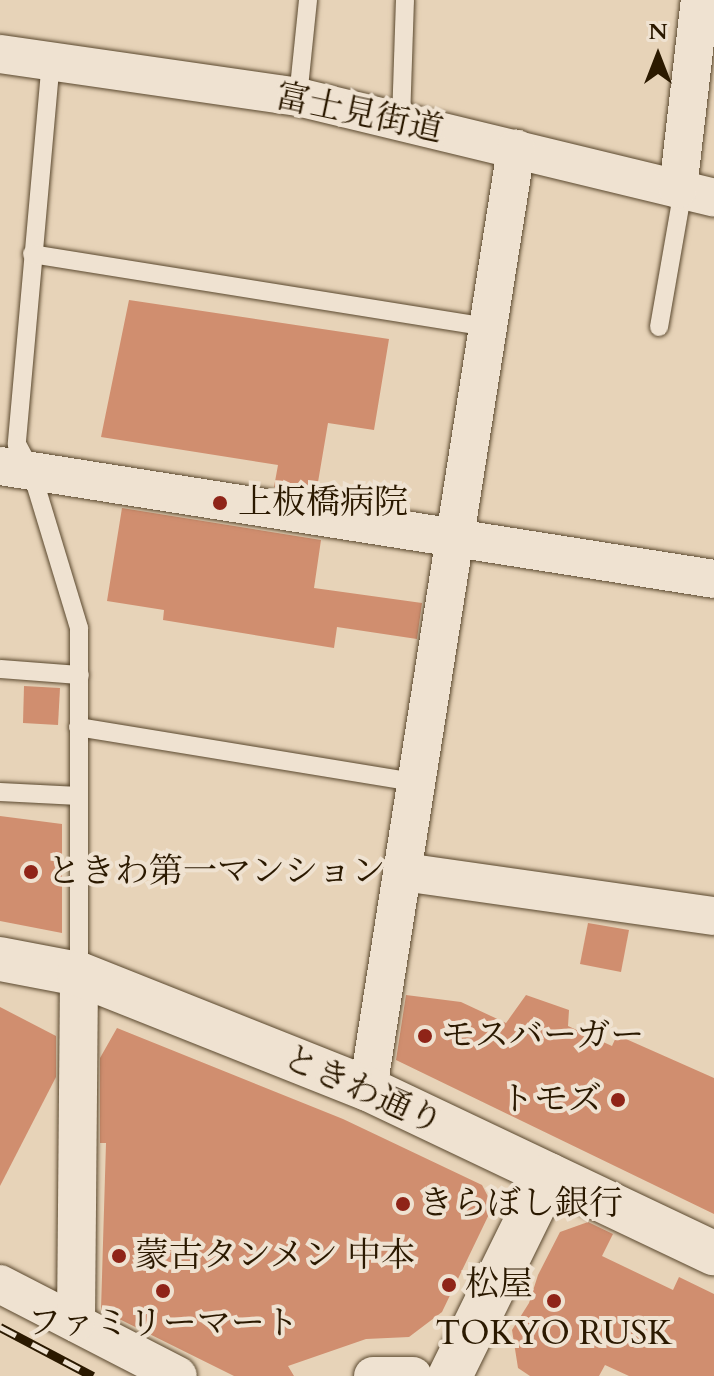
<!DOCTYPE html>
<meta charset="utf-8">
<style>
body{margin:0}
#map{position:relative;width:714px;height:1376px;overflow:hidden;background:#e7d3b8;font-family:Cardo,"Noto Serif JP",serif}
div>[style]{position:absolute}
.building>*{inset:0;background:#d08e6f}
.roads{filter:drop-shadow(0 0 2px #5a482e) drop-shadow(0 0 2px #5a482e)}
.lane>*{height:18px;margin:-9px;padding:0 9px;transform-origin:9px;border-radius:9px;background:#efe2d1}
.street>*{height:38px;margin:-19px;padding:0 19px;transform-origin:19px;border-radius:19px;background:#efe2d1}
.secondary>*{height:44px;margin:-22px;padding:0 22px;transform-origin:22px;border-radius:22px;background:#efe2d1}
.rail>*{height:9px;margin-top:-4.5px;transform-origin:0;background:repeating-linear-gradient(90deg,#efe2d1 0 18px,#2b1900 0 36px);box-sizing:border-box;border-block:2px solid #2b1900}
.dots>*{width:22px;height:22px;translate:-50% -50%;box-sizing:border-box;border:4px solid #efe2d1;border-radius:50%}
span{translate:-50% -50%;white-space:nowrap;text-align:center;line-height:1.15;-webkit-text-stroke:8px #efe2d1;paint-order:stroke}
.street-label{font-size:34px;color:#2b1900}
.poi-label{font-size:34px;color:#2b1900}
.left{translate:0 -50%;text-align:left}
.right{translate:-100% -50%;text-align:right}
.north{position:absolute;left:618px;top:16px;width:80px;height:80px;-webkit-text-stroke:6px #efe2d1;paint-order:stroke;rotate:0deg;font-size:22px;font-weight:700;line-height:32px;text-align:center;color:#2b1900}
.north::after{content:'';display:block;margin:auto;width:28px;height:36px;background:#2b1900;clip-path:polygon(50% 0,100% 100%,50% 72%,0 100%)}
</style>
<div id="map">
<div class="building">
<div style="clip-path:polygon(129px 300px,389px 339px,374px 430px,328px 423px,316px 494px,274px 487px,278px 465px,101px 437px)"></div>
<div style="clip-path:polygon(122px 508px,321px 540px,314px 588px,422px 603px,417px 639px,337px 627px,334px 648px,163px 620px,164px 610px,107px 601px)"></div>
<div style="clip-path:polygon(24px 686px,60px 688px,58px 725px,23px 723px)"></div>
<div style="clip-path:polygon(0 816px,62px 824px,62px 933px,0 921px)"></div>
<div style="clip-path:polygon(588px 923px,629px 930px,621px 972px,580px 964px)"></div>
<div style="clip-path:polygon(406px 995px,461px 1002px,506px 1023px,526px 995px,569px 1010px,568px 1026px,612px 1046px,617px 1035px,714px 1078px,714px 1214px,396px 1060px)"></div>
<div style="clip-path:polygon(0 1007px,56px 1036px,56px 1077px,0 1186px)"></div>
<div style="clip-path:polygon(117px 1028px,343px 1119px,482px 1185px,493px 1206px,442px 1312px,409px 1337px,366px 1339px,288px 1366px,294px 1376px,234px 1376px,101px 1310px,106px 1143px,100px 1143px,100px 1058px)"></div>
<div style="clip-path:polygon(588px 1222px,613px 1234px,602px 1256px,673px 1290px,679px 1277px,714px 1294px,714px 1376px,629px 1376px,605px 1365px,599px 1376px,530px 1376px,518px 1368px,512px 1330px,529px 1303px,538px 1275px,560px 1232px)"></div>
</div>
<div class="roads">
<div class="lane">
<div style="left:51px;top:60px;width:386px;rotate:95.1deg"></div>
<div style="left:17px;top:444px;width:30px;rotate:62deg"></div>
<div style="left:31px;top:470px;width:165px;rotate:73.1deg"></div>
<div style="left:79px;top:628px;width:345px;rotate:90deg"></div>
<div style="left:298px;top:97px;width:98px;rotate:-84.1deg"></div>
<div style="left:401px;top:120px;width:120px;rotate:-88.1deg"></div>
<div style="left:32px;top:254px;width:461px;rotate:9.1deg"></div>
<div style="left:659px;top:327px;width:139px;rotate:-80.1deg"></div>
<div style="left:0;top:669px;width:80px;rotate:4.3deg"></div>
<div style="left:78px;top:727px;width:341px;rotate:9.3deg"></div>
<div style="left:0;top:792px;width:79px;rotate:2.9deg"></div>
</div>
<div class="street">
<div style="left:0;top:54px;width:301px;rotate:8.2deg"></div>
<div style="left:298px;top:97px;width:428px;rotate:13.6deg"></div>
<div style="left:678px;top:189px;width:190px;rotate:-83.4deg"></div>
<div style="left:0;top:466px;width:723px;rotate:8.99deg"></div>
<div style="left:404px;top:872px;width:313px;rotate:8.1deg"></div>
<div style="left:368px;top:1089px;width:952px;rotate:-81.05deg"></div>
<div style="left:0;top:1284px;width:200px;rotate:27.3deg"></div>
<div style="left:76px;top:1322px;width:348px;rotate:-89.5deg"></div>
<div style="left:373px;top:1376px;width:40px"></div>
</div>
<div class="secondary">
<div style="left:0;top:959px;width:80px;rotate:10.8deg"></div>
<div style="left:79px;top:974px;width:311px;rotate:21.7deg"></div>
<div style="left:368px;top:1089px;width:383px;rotate:25.4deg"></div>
<div style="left:450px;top:1376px;width:224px;rotate:-63.8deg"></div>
</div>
</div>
<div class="rail">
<div style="left:0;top:1327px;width:105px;rotate:27.8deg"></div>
</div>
<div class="dots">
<div style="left:220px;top:503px;background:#8f2418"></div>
<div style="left:31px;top:872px;background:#8f2418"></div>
<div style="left:425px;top:1036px;background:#8f2418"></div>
<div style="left:618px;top:1100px;background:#8f2418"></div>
<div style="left:403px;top:1204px;background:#8f2418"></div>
<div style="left:119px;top:1256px;background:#8f2418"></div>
<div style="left:449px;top:1285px;background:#8f2418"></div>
<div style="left:163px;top:1291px;background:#8f2418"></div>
<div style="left:554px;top:1301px;background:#8f2418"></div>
</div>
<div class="street-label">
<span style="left:359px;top:113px;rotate:12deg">富士見街道</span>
<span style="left:363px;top:1090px;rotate:24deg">ときわ通り</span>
</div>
<div class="poi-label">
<span class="left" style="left:238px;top:503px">上板橋病院</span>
<span class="left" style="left:47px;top:872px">ときわ第一マンション</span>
<span class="left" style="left:441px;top:1036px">モスバーガー</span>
<span class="right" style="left:602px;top:1100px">トモズ</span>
<span class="left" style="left:419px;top:1204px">きらぼし銀行</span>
<span class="left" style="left:135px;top:1256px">蒙古タンメン 中本</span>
<span class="left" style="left:465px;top:1285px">松屋</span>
<span style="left:163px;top:1324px">ファミリーマート</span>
<span style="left:554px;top:1334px">TOKYO RUSK</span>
</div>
<div class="north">N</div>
</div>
